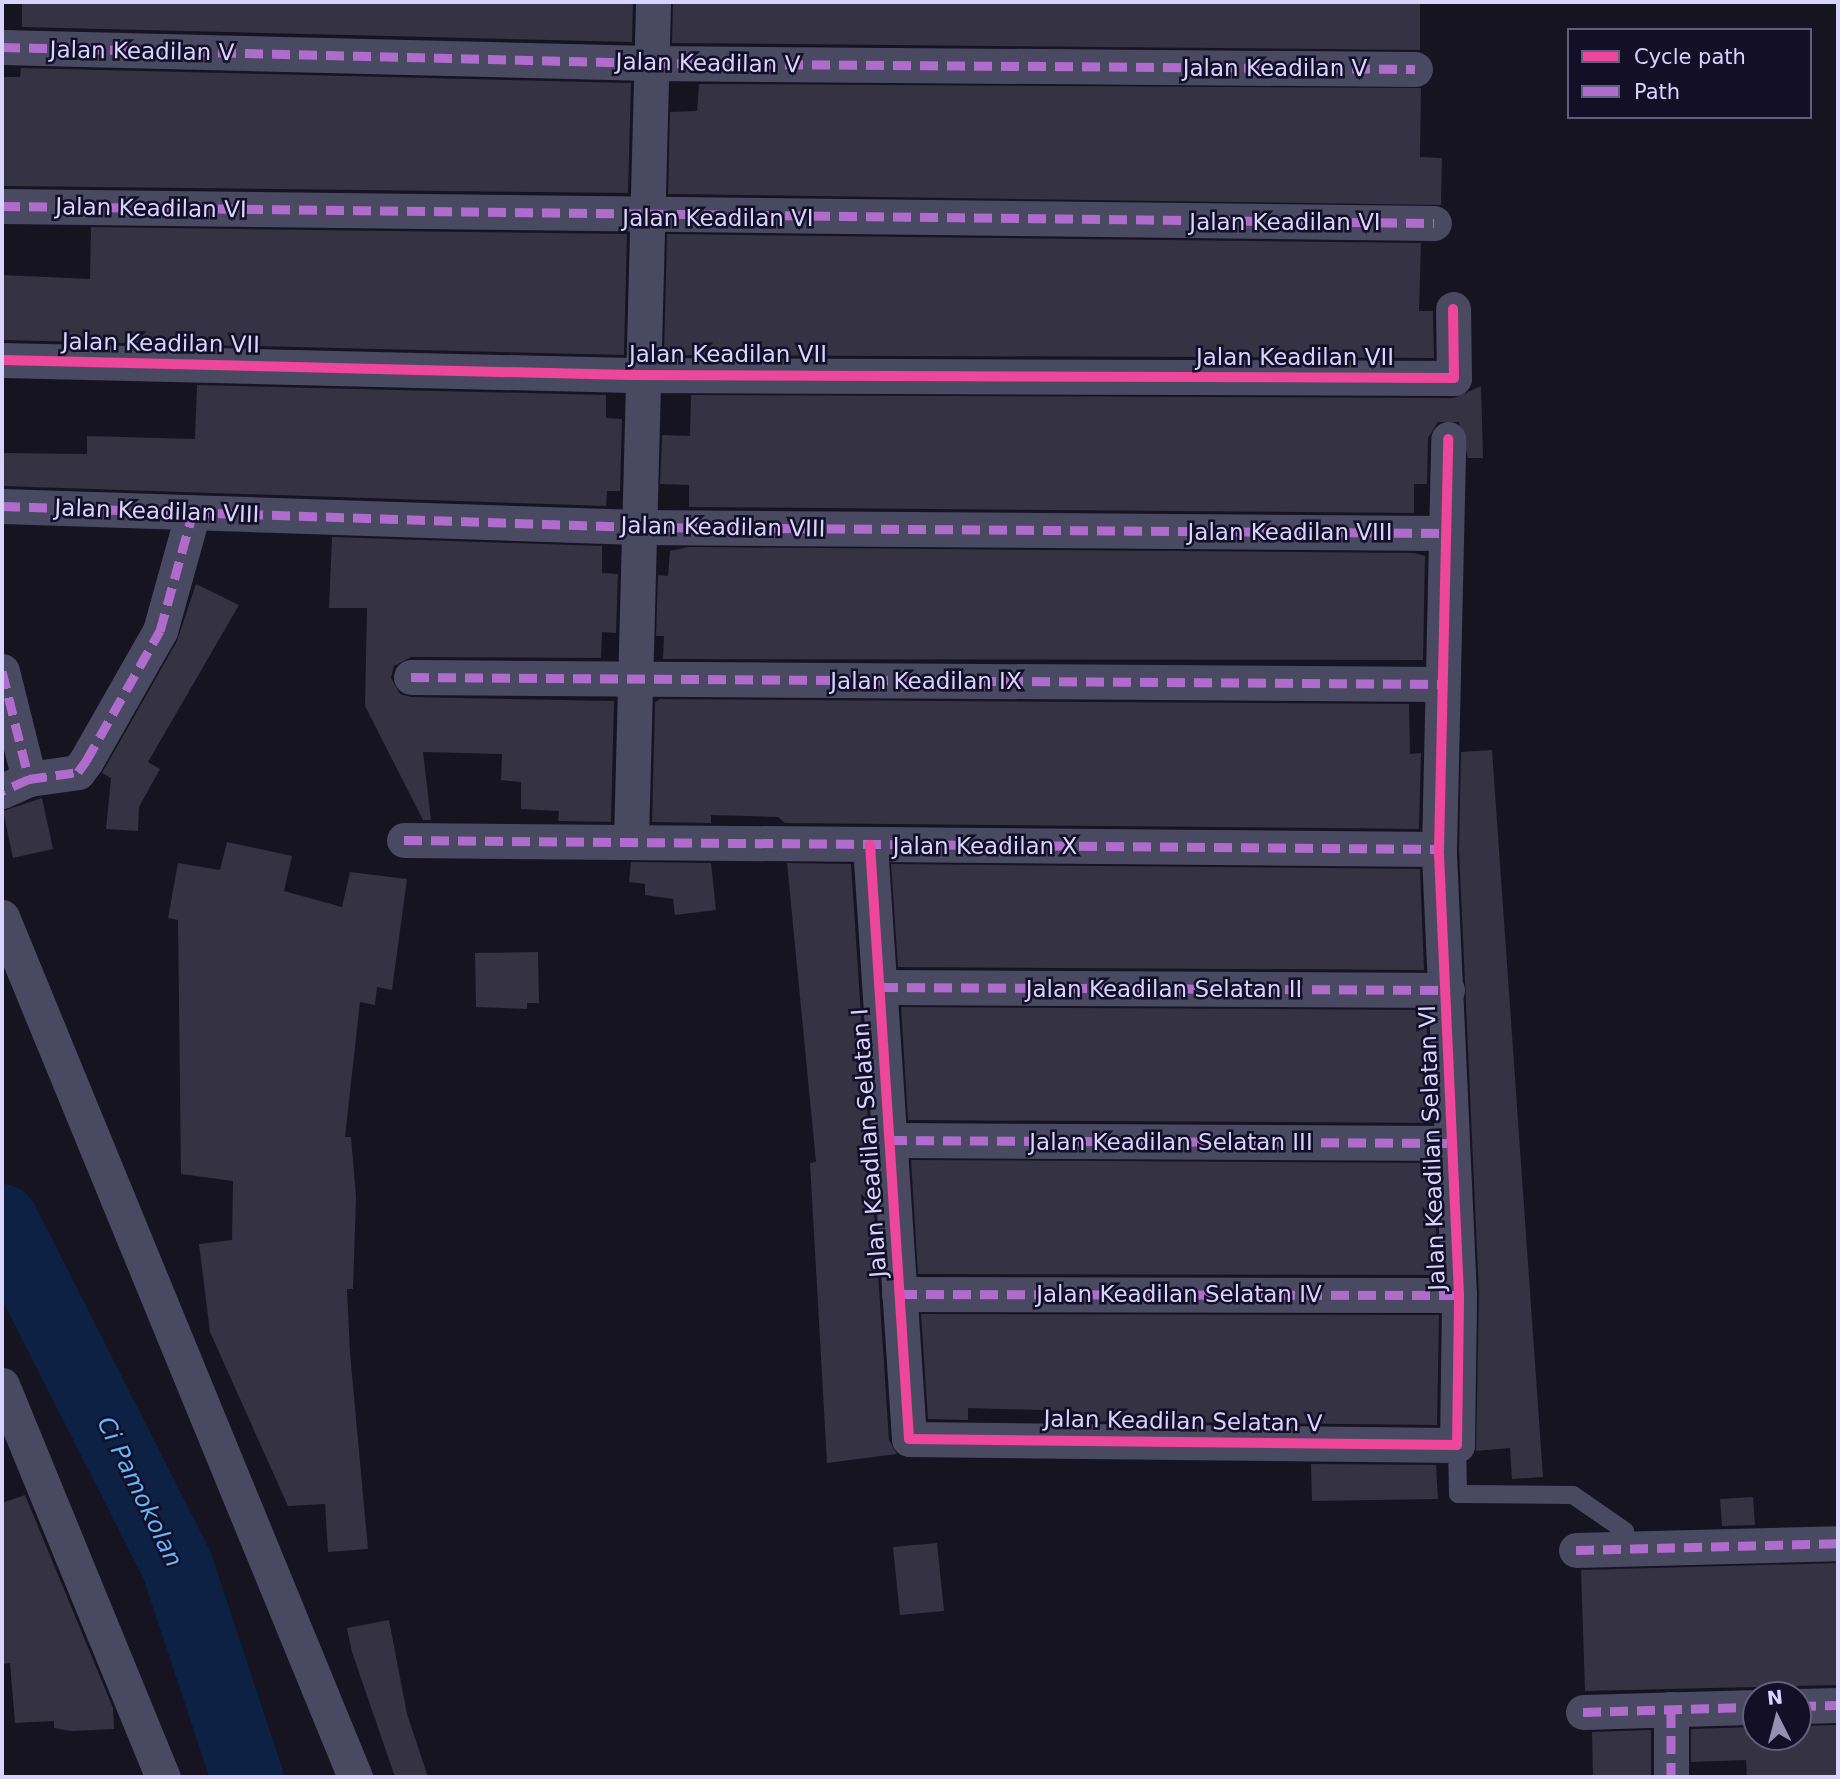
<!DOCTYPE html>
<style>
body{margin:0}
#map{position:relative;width:1840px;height:1779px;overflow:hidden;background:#161421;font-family:"DejaVu Sans",sans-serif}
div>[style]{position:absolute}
.river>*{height:72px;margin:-36px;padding:0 36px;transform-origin:36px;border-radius:36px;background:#0d2144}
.building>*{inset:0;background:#343243}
.service>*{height:18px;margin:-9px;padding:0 9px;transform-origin:9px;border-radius:9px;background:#4a4962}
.minor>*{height:35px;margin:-17.5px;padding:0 17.5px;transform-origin:17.5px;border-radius:17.5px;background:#4a4962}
.quiet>*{height:9px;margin-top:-4.5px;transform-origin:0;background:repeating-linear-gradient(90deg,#b06ccc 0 18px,transparent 0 27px)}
.cycleway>*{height:10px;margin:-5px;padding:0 5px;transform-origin:5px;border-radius:5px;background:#ed469a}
span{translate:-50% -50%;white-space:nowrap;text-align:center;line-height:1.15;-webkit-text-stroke:5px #130f26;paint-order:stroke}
.street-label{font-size:23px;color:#d9d4ff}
.water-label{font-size:24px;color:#62b6ff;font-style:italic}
.frame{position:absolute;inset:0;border:4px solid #d9d4ff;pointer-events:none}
.legend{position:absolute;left:1567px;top:28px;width:245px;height:91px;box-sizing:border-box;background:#130f26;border:2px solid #625e7d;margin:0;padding:9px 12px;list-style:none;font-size:21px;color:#d9d4ff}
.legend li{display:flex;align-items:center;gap:14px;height:35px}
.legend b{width:35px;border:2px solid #625e7d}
.north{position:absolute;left:1742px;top:1681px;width:70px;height:70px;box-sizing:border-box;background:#130f26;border:2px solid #625e7d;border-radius:50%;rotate:354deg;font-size:19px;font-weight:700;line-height:28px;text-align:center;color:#d9d4ff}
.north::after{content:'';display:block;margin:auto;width:24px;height:32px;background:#9591b1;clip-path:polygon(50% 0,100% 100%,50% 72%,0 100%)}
</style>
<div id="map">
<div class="river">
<div style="left:2px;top:1220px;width:387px;rotate:63.1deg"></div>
<div style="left:177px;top:1565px;width:223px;rotate:71.7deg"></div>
</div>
<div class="building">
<div style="clip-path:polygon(22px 2px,633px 2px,632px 42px,22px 27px)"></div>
<div style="clip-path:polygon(673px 2px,1420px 2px,1420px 50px,672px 43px)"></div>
<div style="clip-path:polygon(21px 68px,631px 83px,628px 193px,2px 186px,2px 77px,20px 77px)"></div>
<div style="clip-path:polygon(699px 84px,1421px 88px,1420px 157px,1442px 158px,1441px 205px,668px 194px,670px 112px,697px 111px)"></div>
<div style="clip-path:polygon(91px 227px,627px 234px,624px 355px,2px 340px,2px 275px,90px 279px)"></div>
<div style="clip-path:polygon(667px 234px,1421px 243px,1419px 311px,1433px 311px,1434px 358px,664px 355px)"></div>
<div style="clip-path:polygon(197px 385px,606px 395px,606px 418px,622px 419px,620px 491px,607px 491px,606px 506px,2px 486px,2px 453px,87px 454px,87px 436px,195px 439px)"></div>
<div style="clip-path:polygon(1481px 386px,1483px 458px,1468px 458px,1459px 422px,1438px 422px,1428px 438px,1427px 484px,1414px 484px,1414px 513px,689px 507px,689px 485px,660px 484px,662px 435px,690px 436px,691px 395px,1454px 398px)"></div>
<div style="clip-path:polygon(332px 537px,602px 546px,602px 573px,618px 574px,616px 633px,602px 632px,601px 658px,411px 657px,394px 666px,391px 678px,400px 694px,411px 697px,614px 701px,611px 822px,558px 821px,559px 811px,521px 809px,521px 782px,501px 780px,502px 754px,423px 752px,431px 820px,423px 820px,365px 706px,367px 608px,329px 608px)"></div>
<div style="clip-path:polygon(688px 547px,1414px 553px,1425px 556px,1423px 660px,663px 659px,664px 636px,656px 636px,658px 575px,668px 576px,670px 551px)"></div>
<div style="clip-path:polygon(196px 584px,239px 605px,148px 762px,160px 769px,139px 807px,138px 831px,106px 829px,111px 778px,102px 773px,177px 641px)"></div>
<div style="clip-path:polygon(660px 699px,1409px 704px,1410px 754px,1421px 753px,1419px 829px,785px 823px,778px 817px,711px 815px,711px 823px,652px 822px,655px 702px)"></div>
<div style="clip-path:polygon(1492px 750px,1543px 1477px,1512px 1479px,1510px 1448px,1476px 1451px,1479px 1294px,1459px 849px,1461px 752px)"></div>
<div style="clip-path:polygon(42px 798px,53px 849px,13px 858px,3px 811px)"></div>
<div style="clip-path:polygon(227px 842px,292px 856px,284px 891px,342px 907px,350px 872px,407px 879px,392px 990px,377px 987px,375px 1005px,360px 1002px,345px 1137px,351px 1137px,356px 1197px,353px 1289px,347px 1289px,350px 1353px,368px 1549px,328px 1552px,325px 1504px,288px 1506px,210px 1332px,199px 1244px,232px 1240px,233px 1181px,181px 1174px,178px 920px,168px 918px,178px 863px,220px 870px)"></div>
<div style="clip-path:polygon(631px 862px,711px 863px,716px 910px,675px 915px,673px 899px,645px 895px,645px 884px,629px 882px)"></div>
<div style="clip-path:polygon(787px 863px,851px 864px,889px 1440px,897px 1454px,827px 1463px,810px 1163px,816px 1162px)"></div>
<div style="clip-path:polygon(891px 864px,1420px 869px,1424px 970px,898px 967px)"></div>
<div style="clip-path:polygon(538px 952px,539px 1003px,527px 1003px,527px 1009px,476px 1007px,475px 953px)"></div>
<div style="clip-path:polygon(901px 1007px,1426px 1010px,1431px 1123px,908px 1120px)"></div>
<div style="clip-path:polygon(911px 1160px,1433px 1163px,1438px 1275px,918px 1274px)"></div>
<div style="clip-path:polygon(921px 1314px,1439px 1315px,1437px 1425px,1075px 1421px,1075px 1411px,968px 1408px,968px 1420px,928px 1419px)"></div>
<div style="clip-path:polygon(1311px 1464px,1436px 1465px,1438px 1499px,1312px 1501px)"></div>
<div style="clip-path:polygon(25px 1495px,113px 1708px,114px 1729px,71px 1731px,54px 1728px,54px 1721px,15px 1723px,10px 1663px,2px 1664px,2px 1503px)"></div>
<div style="clip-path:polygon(1753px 1497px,1755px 1525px,1722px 1526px,1720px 1499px)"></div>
<div style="clip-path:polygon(937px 1543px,944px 1611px,900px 1615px,893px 1547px)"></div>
<div style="clip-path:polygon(1838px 1563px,1838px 1685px,1797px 1686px,1782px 1695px,1755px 1687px,1585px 1691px,1581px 1570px)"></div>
<div style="clip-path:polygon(389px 1620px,407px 1714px,428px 1777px,395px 1777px,352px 1652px,347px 1628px)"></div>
<div style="clip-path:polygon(1838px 1725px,1838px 1777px,1747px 1777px,1746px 1760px,1691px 1762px,1691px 1729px,1756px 1727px,1756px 1737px,1798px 1737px,1798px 1726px)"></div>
<div style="clip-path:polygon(1651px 1730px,1651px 1777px,1593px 1777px,1592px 1732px)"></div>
</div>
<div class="service">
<div style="left:1457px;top:1445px;width:49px;rotate:88.8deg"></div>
<div style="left:1458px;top:1494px;width:115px;rotate:0.5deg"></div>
<div style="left:1573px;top:1495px;width:63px;rotate:34.7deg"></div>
<div style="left:1625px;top:1531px;width:17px;rotate:83deg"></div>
</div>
<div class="minor">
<div style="left:2px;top:47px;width:648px;rotate:1.41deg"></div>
<div style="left:650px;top:63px;width:765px;rotate:0.45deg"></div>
<div style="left:2px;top:206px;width:1432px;rotate:0.68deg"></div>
<div style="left:2px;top:360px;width:629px;rotate:1.37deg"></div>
<div style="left:631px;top:375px;width:823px;rotate:0.21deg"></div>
<div style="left:1454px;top:378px;width:69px;rotate:-90.8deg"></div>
<div style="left:2px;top:506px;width:636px;rotate:1.89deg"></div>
<div style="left:638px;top:527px;width:807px;rotate:0.43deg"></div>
<div style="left:2px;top:671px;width:111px;rotate:76deg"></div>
<div style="left:29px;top:779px;width:30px;rotate:156deg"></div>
<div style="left:411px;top:677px;width:1031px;rotate:0.39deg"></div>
<div style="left:29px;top:779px;width:49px;rotate:-8.1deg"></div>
<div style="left:78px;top:772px;width:14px;rotate:-54deg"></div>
<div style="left:86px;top:761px;width:150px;rotate:-60.4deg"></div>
<div style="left:160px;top:631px;width:123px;rotate:-74.5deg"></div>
<div style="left:631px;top:839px;width:837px;rotate:-88.49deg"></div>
<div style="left:404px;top:840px;width:1035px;rotate:0.5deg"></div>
<div style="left:870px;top:845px;width:595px;rotate:86.24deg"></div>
<div style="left:909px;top:1439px;width:548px;rotate:0.63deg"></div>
<div style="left:1457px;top:1445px;width:150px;rotate:-89.2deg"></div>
<div style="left:1459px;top:1295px;width:446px;rotate:-92.6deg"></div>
<div style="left:1439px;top:849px;width:410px;rotate:-88.7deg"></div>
<div style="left:2px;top:917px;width:930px;rotate:67.68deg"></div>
<div style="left:880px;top:987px;width:567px;rotate:0.3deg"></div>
<div style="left:889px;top:1140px;width:563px;rotate:0.31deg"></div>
<div style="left:899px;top:1294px;width:560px;rotate:0.1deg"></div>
<div style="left:2px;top:1385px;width:424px;rotate:67.7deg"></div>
<div style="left:1576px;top:1550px;width:262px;rotate:-1.5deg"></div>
<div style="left:1798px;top:1706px;width:40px;rotate:-1.4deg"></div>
<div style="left:1671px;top:1709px;width:68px;rotate:90deg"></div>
<div style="left:1583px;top:1712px;width:173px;rotate:-1.7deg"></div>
</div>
<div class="quiet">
<div style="left:2px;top:47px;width:648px;rotate:1.41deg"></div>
<div style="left:650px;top:63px;width:765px;rotate:0.45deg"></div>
<div style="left:2px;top:206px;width:1432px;rotate:0.68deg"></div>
<div style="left:2px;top:506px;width:636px;rotate:1.89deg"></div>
<div style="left:638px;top:527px;width:807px;rotate:0.43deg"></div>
<div style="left:2px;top:671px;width:111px;rotate:76deg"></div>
<div style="left:29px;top:779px;width:30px;rotate:156deg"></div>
<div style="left:411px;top:677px;width:1031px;rotate:0.39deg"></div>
<div style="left:29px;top:779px;width:49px;rotate:-8.1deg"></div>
<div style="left:78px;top:772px;width:14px;rotate:-54deg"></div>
<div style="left:86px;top:761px;width:150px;rotate:-60.4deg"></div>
<div style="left:160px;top:631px;width:123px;rotate:-74.5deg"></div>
<div style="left:404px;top:840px;width:1035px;rotate:0.5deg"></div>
<div style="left:880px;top:987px;width:567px;rotate:0.3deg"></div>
<div style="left:889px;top:1140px;width:563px;rotate:0.31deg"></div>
<div style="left:899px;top:1294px;width:560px;rotate:0.1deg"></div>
<div style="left:1576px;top:1550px;width:262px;rotate:-1.5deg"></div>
<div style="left:1798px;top:1706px;width:40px;rotate:-1.4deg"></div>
<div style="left:1671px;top:1709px;width:68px;rotate:90deg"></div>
<div style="left:1583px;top:1712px;width:173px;rotate:-1.7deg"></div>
</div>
<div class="cycleway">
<div style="left:2px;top:360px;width:629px;rotate:1.37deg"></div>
<div style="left:631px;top:375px;width:823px;rotate:0.21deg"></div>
<div style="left:1454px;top:378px;width:69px;rotate:-90.8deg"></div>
<div style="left:870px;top:845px;width:595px;rotate:86.24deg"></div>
<div style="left:909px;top:1439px;width:548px;rotate:0.63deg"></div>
<div style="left:1457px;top:1445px;width:150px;rotate:-89.2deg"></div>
<div style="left:1459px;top:1295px;width:446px;rotate:-92.6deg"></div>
<div style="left:1439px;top:849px;width:410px;rotate:-88.7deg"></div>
</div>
<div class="street-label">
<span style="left:142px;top:51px;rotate:1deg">Jalan Keadilan V</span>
<span style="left:708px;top:63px;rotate:1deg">Jalan Keadilan V</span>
<span style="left:1275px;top:68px">Jalan Keadilan V</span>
<span style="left:151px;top:208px;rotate:1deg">Jalan Keadilan VI</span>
<span style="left:718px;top:218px">Jalan Keadilan VI</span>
<span style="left:1285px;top:222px">Jalan Keadilan VI</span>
<span style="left:161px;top:343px;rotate:1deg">Jalan Keadilan VII</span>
<span style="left:728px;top:354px">Jalan Keadilan VII</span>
<span style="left:1295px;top:357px">Jalan Keadilan VII</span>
<span style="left:157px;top:511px;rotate:2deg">Jalan Keadilan VIII</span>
<span style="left:723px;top:527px;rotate:1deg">Jalan Keadilan VIII</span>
<span style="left:1290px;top:532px">Jalan Keadilan VIII</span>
<span style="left:926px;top:681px">Jalan Keadilan IX</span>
<span style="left:985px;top:846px">Jalan Keadilan X</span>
<span style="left:1164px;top:989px">Jalan Keadilan Selatan II</span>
<span style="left:1171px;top:1142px">Jalan Keadilan Selatan III</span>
<span style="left:869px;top:1143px;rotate:-94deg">Jalan Keadilan Selatan I</span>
<span style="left:1432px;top:1148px;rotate:-92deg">Jalan Keadilan Selatan VI</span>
<span style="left:1179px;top:1294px">Jalan Keadilan Selatan IV</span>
<span style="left:1183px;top:1421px;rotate:1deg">Jalan Keadilan Selatan V</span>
</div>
<div class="water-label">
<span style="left:139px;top:1492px;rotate:64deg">Ci Pamokolan</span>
</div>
<div class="frame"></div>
<ul class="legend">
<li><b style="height:9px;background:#ed469a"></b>Cycle path</li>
<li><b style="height:9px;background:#b06ccc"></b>Path</li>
</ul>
<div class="north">N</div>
</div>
